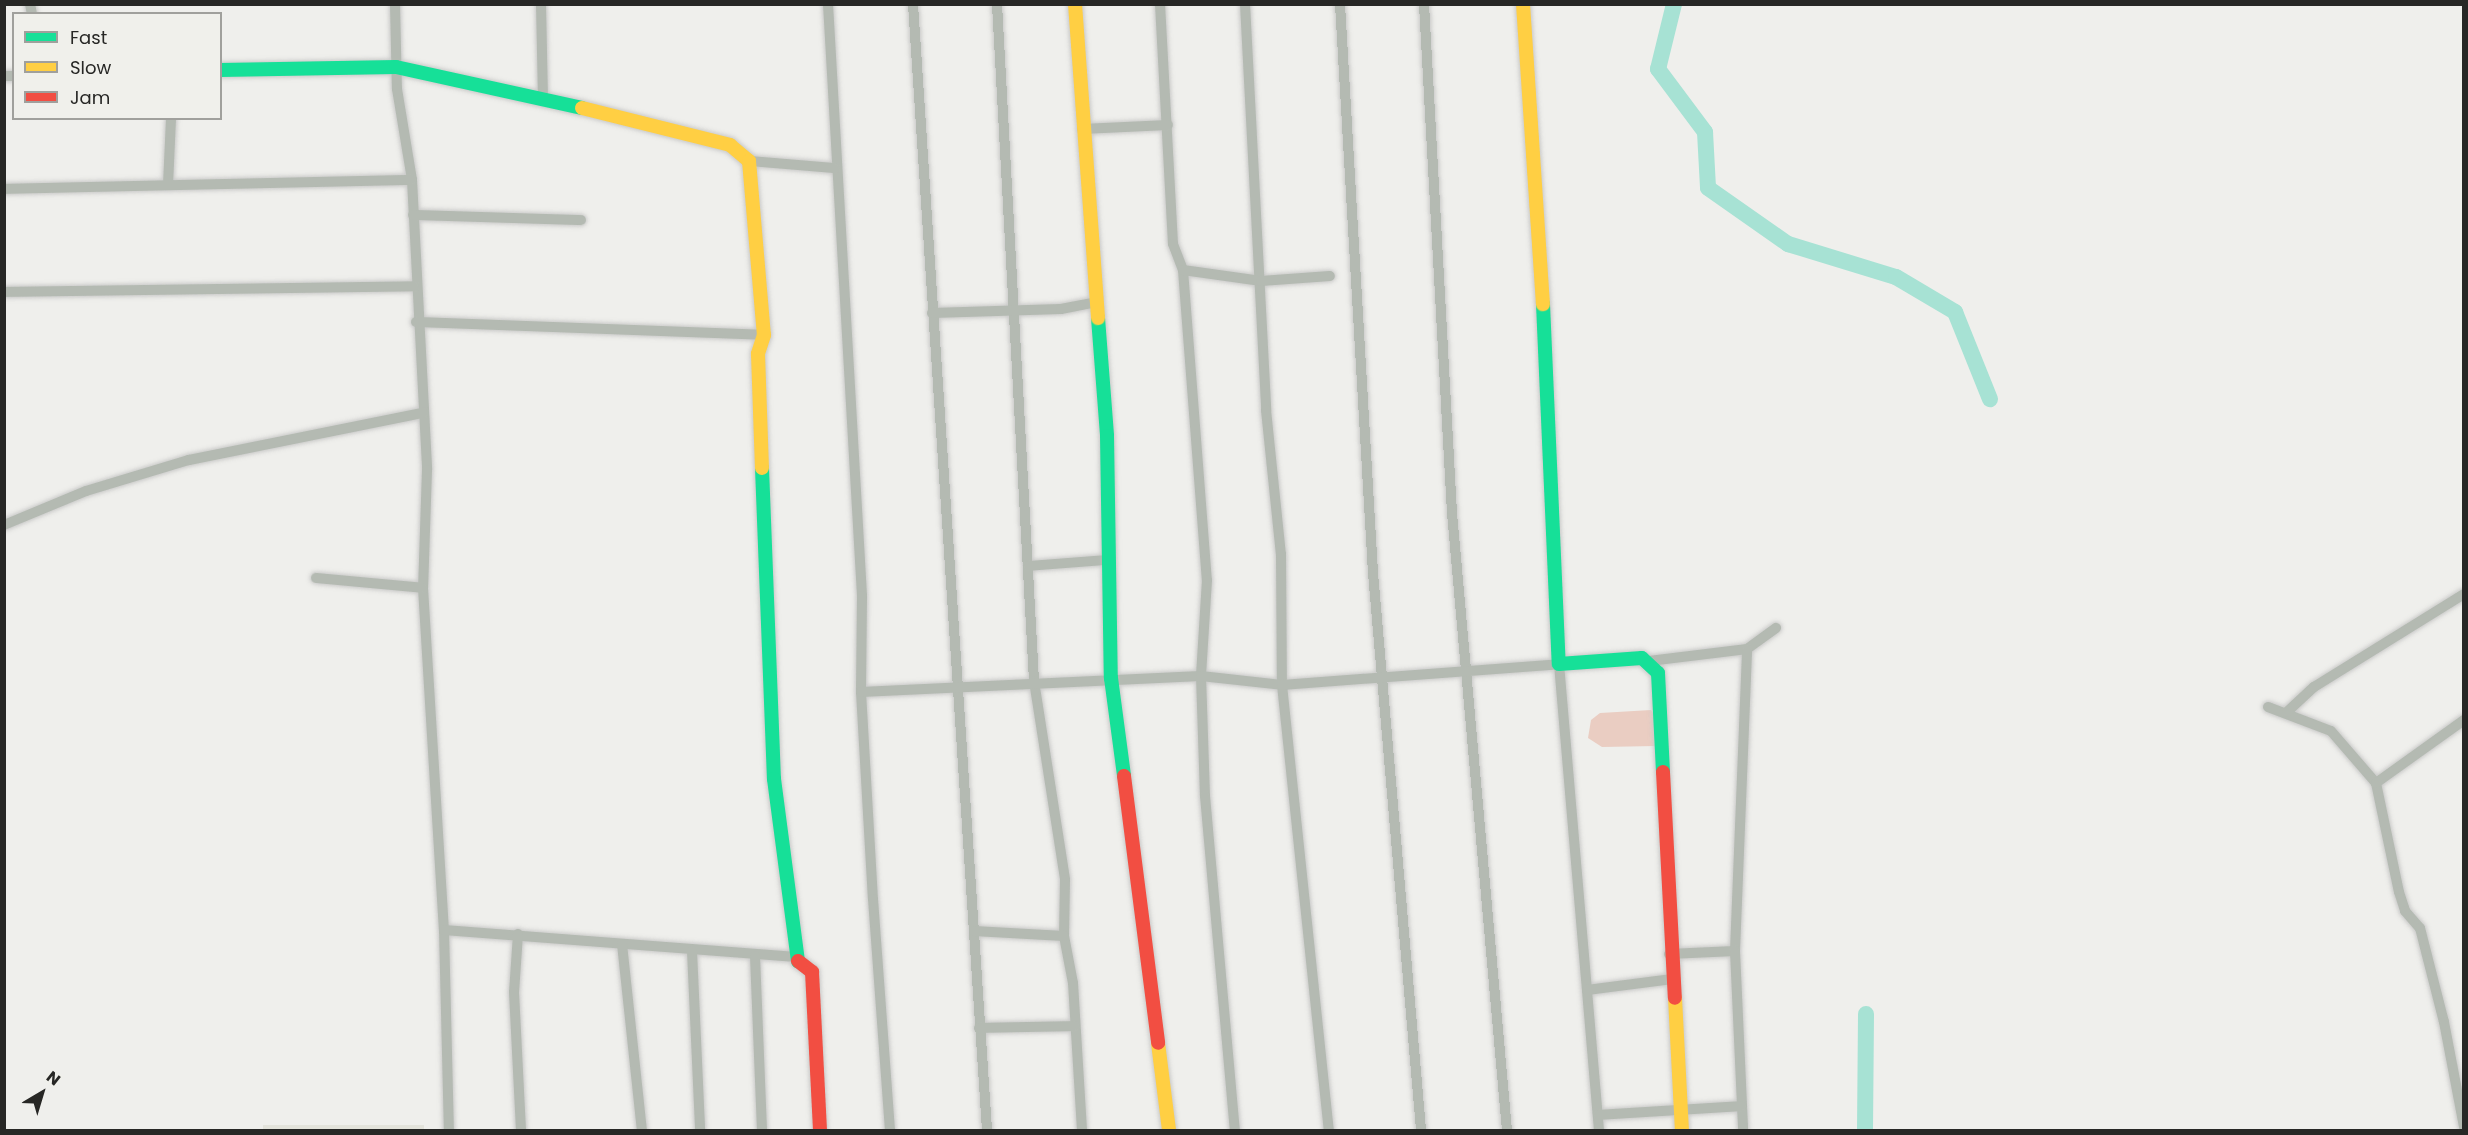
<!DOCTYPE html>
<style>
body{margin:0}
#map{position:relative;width:2468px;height:1135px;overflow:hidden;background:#efefec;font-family:Poppins,sans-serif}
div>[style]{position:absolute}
.built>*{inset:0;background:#e3e3db}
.green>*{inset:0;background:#eacdc2}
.river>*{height:16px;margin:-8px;padding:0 8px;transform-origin:8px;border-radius:8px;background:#a7e2d4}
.roads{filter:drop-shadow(0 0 2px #cacac9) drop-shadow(0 0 2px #cacac9)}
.street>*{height:10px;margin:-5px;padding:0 5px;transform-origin:5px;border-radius:5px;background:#b4bab2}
.fast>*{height:14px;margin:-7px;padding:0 7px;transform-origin:7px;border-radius:7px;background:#16e098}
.slow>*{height:14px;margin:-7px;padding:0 7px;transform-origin:7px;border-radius:7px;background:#ffcf43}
.jam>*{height:14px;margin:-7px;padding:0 7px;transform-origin:7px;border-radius:7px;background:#f24e42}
span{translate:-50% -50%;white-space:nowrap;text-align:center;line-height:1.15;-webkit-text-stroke:6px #f0f0eb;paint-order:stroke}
.frame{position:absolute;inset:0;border:6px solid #272725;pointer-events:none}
.legend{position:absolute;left:12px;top:12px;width:210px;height:108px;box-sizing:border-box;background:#f0f0eb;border:2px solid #a0a09c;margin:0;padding:8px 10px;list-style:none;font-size:18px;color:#272725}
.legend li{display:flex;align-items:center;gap:12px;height:30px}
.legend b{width:30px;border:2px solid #a0a09c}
.north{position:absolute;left:12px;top:1063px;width:60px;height:60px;-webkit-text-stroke:4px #f0f0eb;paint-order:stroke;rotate:38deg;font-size:16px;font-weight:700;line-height:24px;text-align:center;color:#272725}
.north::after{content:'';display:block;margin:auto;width:21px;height:27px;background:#272725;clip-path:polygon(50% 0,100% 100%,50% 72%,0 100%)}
</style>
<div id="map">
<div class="built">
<div style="clip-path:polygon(263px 1125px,424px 1125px,424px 1130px,263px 1130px)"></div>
</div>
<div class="green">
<div style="clip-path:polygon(1651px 710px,1656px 717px,1656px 746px,1602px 747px,1588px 738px,1591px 720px,1600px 713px)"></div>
</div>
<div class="river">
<div style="left:1674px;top:4px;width:67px;rotate:103.8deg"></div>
<div style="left:1658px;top:69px;width:79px;rotate:53.3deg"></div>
<div style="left:1705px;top:132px;width:56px;rotate:86.9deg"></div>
<div style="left:1708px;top:188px;width:98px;rotate:35deg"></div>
<div style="left:1788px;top:244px;width:113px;rotate:17deg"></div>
<div style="left:1896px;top:277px;width:69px;rotate:30.7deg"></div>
<div style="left:1955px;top:312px;width:94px;rotate:68.1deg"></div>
<div style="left:1865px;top:1130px;width:116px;rotate:-89.5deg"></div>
</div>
<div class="roads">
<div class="street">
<div style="left:30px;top:4px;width:10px;rotate:79deg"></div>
<div style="left:395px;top:4px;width:85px;rotate:88.7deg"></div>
<div style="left:397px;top:89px;width:92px;rotate:80.6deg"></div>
<div style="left:412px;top:180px;width:290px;rotate:87deg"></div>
<div style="left:427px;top:470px;width:118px;rotate:91.9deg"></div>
<div style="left:423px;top:588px;width:343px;rotate:86.5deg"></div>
<div style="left:444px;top:930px;width:200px;rotate:88.6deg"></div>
<div style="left:541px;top:4px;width:96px;rotate:88.8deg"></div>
<div style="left:828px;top:4px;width:593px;rotate:86.71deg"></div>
<div style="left:862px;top:596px;width:96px;rotate:90.6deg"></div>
<div style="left:861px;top:692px;width:207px;rotate:86.7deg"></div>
<div style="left:873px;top:899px;width:232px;rotate:85.8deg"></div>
<div style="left:913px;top:4px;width:1128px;rotate:86.24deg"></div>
<div style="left:997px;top:4px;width:678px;rotate:86.87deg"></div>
<div style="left:1034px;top:681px;width:201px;rotate:81.1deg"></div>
<div style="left:1065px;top:880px;width:56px;rotate:91deg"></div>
<div style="left:1064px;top:936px;width:48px;rotate:79.2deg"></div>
<div style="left:1073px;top:983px;width:147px;rotate:86.5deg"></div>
<div style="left:1160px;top:4px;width:240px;rotate:86.9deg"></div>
<div style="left:1173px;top:244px;width:28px;rotate:69deg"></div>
<div style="left:1183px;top:270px;width:311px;rotate:85.6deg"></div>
<div style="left:1207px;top:580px;width:96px;rotate:93.6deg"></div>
<div style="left:1201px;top:676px;width:120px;rotate:88.1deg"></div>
<div style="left:1205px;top:796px;width:335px;rotate:84.9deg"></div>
<div style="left:1245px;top:4px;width:407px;rotate:87deg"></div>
<div style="left:1266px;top:410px;width:145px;rotate:84.1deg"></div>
<div style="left:1281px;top:554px;width:131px;rotate:89.6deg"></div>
<div style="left:1282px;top:685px;width:447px;rotate:84deg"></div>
<div style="left:1340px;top:4px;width:570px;rotate:86.68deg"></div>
<div style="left:1373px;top:573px;width:559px;rotate:85.07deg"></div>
<div style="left:1424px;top:4px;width:510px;rotate:86.85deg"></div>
<div style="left:1452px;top:513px;width:619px;rotate:84.91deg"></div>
<div style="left:4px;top:76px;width:10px"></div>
<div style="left:1082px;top:129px;width:86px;rotate:-2.7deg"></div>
<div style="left:749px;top:161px;width:86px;rotate:4.7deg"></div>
<div style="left:168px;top:185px;width:67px;rotate:-87.4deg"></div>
<div style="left:4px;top:189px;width:408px;rotate:-1.3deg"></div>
<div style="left:413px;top:215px;width:168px;rotate:1.7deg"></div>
<div style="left:1183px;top:270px;width:79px;rotate:8deg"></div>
<div style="left:1261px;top:281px;width:69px;rotate:-4.1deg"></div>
<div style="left:4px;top:292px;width:410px;rotate:-0.8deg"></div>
<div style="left:932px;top:313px;width:129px;rotate:-1.8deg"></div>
<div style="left:1061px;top:309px;width:36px;rotate:-11deg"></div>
<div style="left:416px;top:322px;width:348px;rotate:2.1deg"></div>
<div style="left:4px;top:525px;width:89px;rotate:-22.5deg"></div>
<div style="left:86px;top:491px;width:108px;rotate:-16.8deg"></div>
<div style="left:189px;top:460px;width:239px;rotate:-11.4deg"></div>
<div style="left:1028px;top:566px;width:78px;rotate:-4.4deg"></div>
<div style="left:316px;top:578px;width:107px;rotate:5.3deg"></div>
<div style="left:1649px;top:661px;width:99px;rotate:-7deg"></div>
<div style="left:1747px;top:649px;width:36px;rotate:-36deg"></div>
<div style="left:861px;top:692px;width:340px;rotate:-2.7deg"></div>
<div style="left:1201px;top:676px;width:81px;rotate:6.3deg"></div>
<div style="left:1282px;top:685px;width:278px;rotate:-4.3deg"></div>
<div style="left:1559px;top:664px;width:468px;rotate:85.1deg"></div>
<div style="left:2268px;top:707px;width:67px;rotate:20.9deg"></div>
<div style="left:2331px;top:731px;width:69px;rotate:49.1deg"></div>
<div style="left:2376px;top:783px;width:111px;rotate:78.1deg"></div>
<div style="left:2399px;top:892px;width:20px;rotate:72deg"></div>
<div style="left:2405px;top:911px;width:23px;rotate:49deg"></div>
<div style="left:2420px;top:928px;width:97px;rotate:75.7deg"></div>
<div style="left:2444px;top:1022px;width:107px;rotate:79.2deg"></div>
<div style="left:2287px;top:712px;width:37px;rotate:-43deg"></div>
<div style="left:2314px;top:687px;width:176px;rotate:-31.8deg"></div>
<div style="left:2376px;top:783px;width:108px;rotate:-35.6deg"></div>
<div style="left:444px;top:930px;width:350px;rotate:4.4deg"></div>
<div style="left:974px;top:931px;width:90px;rotate:3.2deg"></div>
<div style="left:518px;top:934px;width:58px;rotate:93.9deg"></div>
<div style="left:514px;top:992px;width:138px;rotate:87.1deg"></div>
<div style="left:622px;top:944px;width:187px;rotate:83.9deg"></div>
<div style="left:692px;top:951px;width:179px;rotate:87.4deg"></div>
<div style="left:1735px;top:951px;width:302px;rotate:-87.7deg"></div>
<div style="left:1669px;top:954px;width:66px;rotate:-2.6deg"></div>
<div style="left:1735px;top:951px;width:179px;rotate:87.4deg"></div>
<div style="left:755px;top:956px;width:174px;rotate:87.7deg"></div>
<div style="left:1587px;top:990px;width:86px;rotate:-7.4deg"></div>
<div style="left:979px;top:1028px;width:96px;rotate:-1.2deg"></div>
<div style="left:1598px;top:1115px;width:144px;rotate:-3.6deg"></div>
</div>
<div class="fast">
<div style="left:220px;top:70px;width:176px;rotate:-1deg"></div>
<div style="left:396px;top:67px;width:190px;rotate:12.4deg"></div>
<div style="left:1543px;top:304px;width:360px;rotate:87.5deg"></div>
<div style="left:1559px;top:664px;width:83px;rotate:-4.1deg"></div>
<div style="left:1642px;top:658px;width:22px;rotate:43deg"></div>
<div style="left:1658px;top:673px;width:99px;rotate:87.1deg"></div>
<div style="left:1098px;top:318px;width:118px;rotate:85.6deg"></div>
<div style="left:1107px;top:436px;width:242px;rotate:89.1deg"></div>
<div style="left:1111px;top:678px;width:99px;rotate:82.4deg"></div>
<div style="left:762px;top:468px;width:311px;rotate:87.8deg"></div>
<div style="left:774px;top:779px;width:184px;rotate:82.5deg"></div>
</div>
<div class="slow">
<div style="left:1075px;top:4px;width:315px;rotate:85.8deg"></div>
<div style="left:1523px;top:4px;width:301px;rotate:86.2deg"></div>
<div style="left:582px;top:108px;width:153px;rotate:14deg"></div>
<div style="left:730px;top:145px;width:25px;rotate:40deg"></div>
<div style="left:749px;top:161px;width:175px;rotate:85.1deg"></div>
<div style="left:764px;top:335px;width:20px;rotate:108deg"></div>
<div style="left:758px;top:354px;width:114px;rotate:88deg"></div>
<div style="left:1675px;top:998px;width:132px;rotate:87deg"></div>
<div style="left:1158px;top:1043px;width:88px;rotate:82.8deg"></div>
</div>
<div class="jam">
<div style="left:1663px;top:772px;width:226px;rotate:87deg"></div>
<div style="left:1124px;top:776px;width:269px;rotate:82.7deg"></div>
<div style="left:798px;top:961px;width:18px;rotate:38deg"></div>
<div style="left:812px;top:972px;width:158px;rotate:87.1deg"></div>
</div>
</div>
<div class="frame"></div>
<ul class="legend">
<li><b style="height:8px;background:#16e098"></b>Fast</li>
<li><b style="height:8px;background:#ffcf43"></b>Slow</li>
<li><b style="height:8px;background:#f24e42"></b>Jam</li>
</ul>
<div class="north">N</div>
</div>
